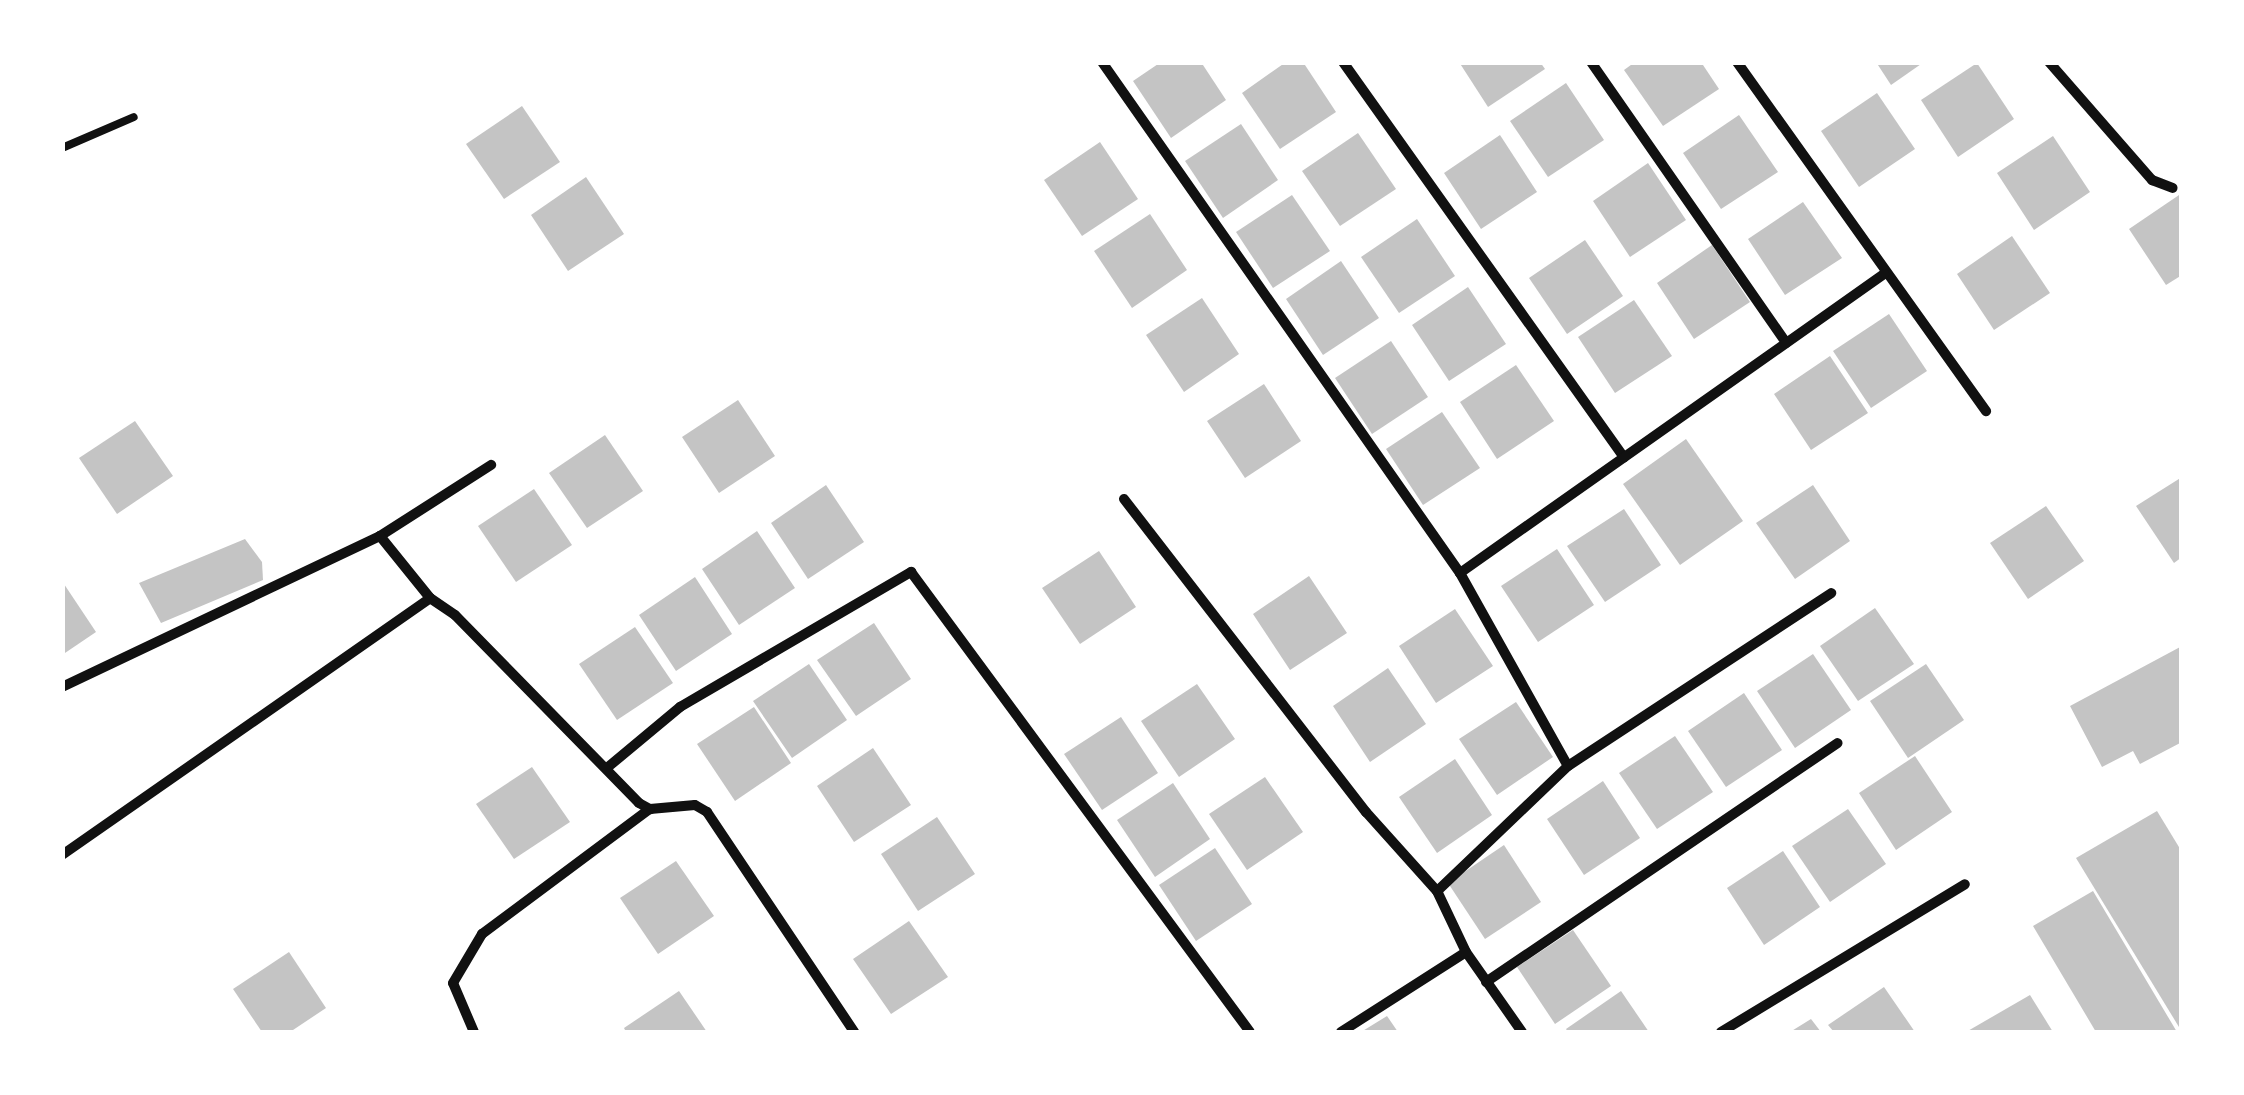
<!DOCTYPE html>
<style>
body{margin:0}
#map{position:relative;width:2244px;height:1095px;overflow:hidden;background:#fff;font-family:Helvetica,sans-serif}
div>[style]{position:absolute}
.building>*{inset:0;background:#c4c4c4}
.service>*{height:8px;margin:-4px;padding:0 4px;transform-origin:4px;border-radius:4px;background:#111}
.minor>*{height:10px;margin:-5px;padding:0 5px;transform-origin:5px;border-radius:5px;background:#111}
span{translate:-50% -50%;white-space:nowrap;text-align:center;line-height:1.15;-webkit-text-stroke:8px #fff;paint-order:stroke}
.frame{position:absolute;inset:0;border:65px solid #fff;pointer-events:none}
</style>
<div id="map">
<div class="building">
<div style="clip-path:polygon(1161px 62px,1201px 62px,1226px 100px,1171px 138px,1133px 81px)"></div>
<div style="clip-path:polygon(1286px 62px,1303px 62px,1336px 112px,1280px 149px,1242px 93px)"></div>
<div style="clip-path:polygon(1459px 62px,1540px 62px,1545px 69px,1488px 107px)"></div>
<div style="clip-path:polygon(1635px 62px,1701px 62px,1719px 89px,1663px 126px,1624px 70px)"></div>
<div style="clip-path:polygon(1876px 62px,1924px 62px,1891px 85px)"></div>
<div style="clip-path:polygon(1977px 63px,2014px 119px,1958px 157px,1921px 100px)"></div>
<div style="clip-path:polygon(1566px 83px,1604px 140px,1548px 177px,1510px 121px)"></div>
<div style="clip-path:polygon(1877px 93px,1915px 149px,1859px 187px,1821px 131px)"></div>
<div style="clip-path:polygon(522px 106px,560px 162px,504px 199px,466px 144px)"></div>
<div style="clip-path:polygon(1739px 115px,1778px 172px,1721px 209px,1683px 153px)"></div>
<div style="clip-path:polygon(1241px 124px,1278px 180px,1223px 218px,1185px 161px)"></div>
<div style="clip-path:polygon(1358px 133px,1396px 189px,1340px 226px,1302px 171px)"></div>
<div style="clip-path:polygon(1500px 135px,1537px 192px,1481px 229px,1444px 173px)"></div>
<div style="clip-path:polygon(2053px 136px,2090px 192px,2034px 230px,1997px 173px)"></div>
<div style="clip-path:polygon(1100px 142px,1138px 199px,1082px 236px,1044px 180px)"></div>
<div style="clip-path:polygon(1648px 163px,1686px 220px,1630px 257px,1593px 201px)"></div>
<div style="clip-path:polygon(586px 177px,624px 234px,568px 271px,531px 215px)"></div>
<div style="clip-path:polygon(2182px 193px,2182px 275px,2166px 285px,2129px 229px)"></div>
<div style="clip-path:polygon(1292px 195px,1330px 251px,1273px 288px,1236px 232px)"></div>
<div style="clip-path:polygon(1803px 202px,1842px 258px,1785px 295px,1748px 239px)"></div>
<div style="clip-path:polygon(1150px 214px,1187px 270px,1132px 308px,1094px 251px)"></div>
<div style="clip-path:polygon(1417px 219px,1455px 276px,1399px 313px,1361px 257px)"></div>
<div style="clip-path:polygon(2012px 236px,2050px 293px,1994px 330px,1957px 274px)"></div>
<div style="clip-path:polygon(1585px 240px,1623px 296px,1567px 334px,1529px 278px)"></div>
<div style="clip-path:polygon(1712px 245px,1750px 302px,1694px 339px,1657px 283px)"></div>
<div style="clip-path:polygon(1341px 261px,1379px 318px,1323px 355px,1286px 299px)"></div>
<div style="clip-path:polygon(1468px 287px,1506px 344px,1449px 381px,1412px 325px)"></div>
<div style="clip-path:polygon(1202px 298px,1239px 354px,1184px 392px,1146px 335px)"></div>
<div style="clip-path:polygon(1634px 300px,1672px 356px,1615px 393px,1578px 337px)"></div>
<div style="clip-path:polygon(1889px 314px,1927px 371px,1871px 408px,1833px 351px)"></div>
<div style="clip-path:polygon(1391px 341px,1428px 397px,1372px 434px,1335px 378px)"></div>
<div style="clip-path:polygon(1830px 356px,1868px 413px,1811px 450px,1774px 394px)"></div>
<div style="clip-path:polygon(1516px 365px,1554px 421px,1497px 459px,1460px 402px)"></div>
<div style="clip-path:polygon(1264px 384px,1301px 441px,1245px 478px,1207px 421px)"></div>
<div style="clip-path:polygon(738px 400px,775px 456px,719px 493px,682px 437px)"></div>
<div style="clip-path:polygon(1442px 412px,1480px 468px,1423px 505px,1386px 449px)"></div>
<div style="clip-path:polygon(135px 421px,173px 476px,117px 514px,79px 458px)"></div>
<div style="clip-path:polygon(605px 435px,643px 491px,587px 528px,549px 473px)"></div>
<div style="clip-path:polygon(1686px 439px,1743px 521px,1680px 565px,1623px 484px)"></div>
<div style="clip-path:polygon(2182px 477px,2182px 557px,2174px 563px,2136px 506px)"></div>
<div style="clip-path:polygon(826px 485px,864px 542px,808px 579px,771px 523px)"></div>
<div style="clip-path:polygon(1813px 485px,1850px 541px,1795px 579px,1756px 523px)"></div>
<div style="clip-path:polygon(534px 489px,572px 545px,516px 582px,478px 526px)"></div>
<div style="clip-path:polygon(2046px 506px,2084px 561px,2028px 599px,1990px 543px)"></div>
<div style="clip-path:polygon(1624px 509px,1661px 565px,1605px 602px,1567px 546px)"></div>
<div style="clip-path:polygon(757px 531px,795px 588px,739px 625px,702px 569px)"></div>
<div style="clip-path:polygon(245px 539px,262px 562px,263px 580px,161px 623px,139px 583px)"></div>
<div style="clip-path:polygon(1557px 549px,1594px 605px,1538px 642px,1501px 586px)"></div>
<div style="clip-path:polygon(1099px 551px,1136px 607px,1080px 644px,1042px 588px)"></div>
<div style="clip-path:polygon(1309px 576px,1347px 633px,1290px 670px,1253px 614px)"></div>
<div style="clip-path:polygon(695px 577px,732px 634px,676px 671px,639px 615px)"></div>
<div style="clip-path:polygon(62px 581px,96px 632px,62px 655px)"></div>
<div style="clip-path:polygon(1875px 608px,1914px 664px,1858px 701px,1820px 646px)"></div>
<div style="clip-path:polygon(1455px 609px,1493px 666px,1436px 703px,1399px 646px)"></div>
<div style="clip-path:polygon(874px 623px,911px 679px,856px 716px,817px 660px)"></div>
<div style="clip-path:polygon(635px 627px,673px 683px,617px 720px,579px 664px)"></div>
<div style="clip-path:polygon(2182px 646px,2182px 742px,2140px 764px,2133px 751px,2102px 767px,2070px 706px)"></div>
<div style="clip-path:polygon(1813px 654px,1851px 710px,1795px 748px,1757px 691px)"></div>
<div style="clip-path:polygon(809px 664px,847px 720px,792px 758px,753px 701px)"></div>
<div style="clip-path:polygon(1926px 664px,1964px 720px,1908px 758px,1870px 701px)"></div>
<div style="clip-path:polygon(1388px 668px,1426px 724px,1370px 762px,1333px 706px)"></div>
<div style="clip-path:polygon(1197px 684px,1235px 739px,1179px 777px,1141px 721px)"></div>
<div style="clip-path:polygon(1744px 693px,1782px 750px,1726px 787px,1688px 731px)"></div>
<div style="clip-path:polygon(1516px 702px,1553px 757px,1497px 795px,1459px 739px)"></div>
<div style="clip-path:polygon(754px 707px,791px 763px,735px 801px,697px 744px)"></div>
<div style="clip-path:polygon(1121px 717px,1158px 773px,1102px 810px,1064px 754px)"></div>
<div style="clip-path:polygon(1675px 736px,1713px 792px,1657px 829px,1619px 773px)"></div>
<div style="clip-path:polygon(873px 748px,911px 805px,854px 842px,817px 786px)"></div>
<div style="clip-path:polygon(1915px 756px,1952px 812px,1896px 850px,1859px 793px)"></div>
<div style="clip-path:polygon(1455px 759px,1492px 815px,1437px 853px,1399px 797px)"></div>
<div style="clip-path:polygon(532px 767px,570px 822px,514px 859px,476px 804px)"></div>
<div style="clip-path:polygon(1265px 777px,1303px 832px,1247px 870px,1209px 814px)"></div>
<div style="clip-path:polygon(1603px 781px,1640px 838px,1584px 875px,1547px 819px)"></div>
<div style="clip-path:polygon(1173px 783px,1210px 839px,1155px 877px,1117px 820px)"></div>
<div style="clip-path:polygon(1848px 809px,1886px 864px,1830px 902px,1792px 846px)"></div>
<div style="clip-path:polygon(2157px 811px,2182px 852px,2182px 1032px,2076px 858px)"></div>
<div style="clip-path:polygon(937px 817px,975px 874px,918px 911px,881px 854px)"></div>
<div style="clip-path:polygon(1504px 845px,1541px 902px,1485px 939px,1448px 883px)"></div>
<div style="clip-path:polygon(1215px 848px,1252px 904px,1196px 941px,1159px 885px)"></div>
<div style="clip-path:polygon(1783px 851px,1820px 907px,1764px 945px,1727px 888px)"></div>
<div style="clip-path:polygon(676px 861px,714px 916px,658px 954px,620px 898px)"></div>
<div style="clip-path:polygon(2093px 891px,2177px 1032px,2096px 1032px,2033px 926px)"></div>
<div style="clip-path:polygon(909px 921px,948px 977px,891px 1014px,853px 959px)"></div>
<div style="clip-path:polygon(1573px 930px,1611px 986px,1555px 1024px,1517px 967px)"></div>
<div style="clip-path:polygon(289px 952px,326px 1008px,290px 1032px,262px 1032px,233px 989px)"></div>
<div style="clip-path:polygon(1884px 987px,1915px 1032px,1834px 1032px,1828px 1025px)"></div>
<div style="clip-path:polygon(679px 991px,707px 1032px,626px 1032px,624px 1028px)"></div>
<div style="clip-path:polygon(1621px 991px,1649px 1032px,1568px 1032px,1566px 1029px)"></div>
<div style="clip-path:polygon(2030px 995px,2053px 1032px,1966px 1032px)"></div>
<div style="clip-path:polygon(1387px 1016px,1398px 1032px,1361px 1032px)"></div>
<div style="clip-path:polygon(1811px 1019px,1821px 1032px,1790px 1032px)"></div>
</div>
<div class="service">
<div style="left:62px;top:148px;width:78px;rotate:-23.3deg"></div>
</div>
<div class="minor">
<div style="left:1102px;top:62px;width:624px;rotate:54.99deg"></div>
<div style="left:1460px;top:573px;width:221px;rotate:60.8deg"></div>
<div style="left:1568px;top:766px;width:181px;rotate:136.3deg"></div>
<div style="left:1343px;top:62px;width:485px;rotate:54.6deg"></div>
<div style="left:1591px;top:62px;width:342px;rotate:55.2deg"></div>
<div style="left:1737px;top:62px;width:429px;rotate:54.5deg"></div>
<div style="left:2049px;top:62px;width:157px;rotate:48.9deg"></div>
<div style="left:2152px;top:180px;width:22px;rotate:21deg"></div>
<div style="left:1124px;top:499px;width:396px;rotate:52.3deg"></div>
<div style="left:1366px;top:812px;width:106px;rotate:48.1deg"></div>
<div style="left:1437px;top:891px;width:68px;rotate:64.6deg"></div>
<div style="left:1466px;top:952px;width:98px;rotate:55deg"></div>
<div style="left:380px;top:536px;width:132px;rotate:-32.6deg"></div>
<div style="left:1460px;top:573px;width:519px;rotate:-35.19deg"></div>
<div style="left:62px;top:687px;width:352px;rotate:-25.4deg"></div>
<div style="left:380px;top:536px;width:80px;rotate:51.1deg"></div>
<div style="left:1568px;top:766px;width:315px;rotate:-33.3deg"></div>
<div style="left:608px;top:767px;width:94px;rotate:-39.8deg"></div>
<div style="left:680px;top:707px;width:268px;rotate:-30.3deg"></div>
<div style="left:911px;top:572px;width:571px;rotate:53.61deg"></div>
<div style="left:62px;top:855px;width:449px;rotate:-34.9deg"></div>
<div style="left:430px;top:598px;width:30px;rotate:34deg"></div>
<div style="left:455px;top:615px;width:263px;rotate:45.6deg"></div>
<div style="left:639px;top:803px;width:13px;rotate:29deg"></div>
<div style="left:650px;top:809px;width:45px;rotate:-5.1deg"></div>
<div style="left:695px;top:805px;width:14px;rotate:30deg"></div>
<div style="left:707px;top:812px;width:265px;rotate:56.2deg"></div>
<div style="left:1486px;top:982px;width:425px;rotate:-34.2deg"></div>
<div style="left:474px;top:1032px;width:53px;rotate:-113.2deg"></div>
<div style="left:453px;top:983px;width:57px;rotate:-59.4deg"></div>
<div style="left:482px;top:934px;width:209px;rotate:-36.7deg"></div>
<div style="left:1341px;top:1032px;width:148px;rotate:-32.6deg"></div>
<div style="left:1721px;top:1032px;width:285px;rotate:-31.2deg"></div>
</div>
<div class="frame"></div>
</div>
